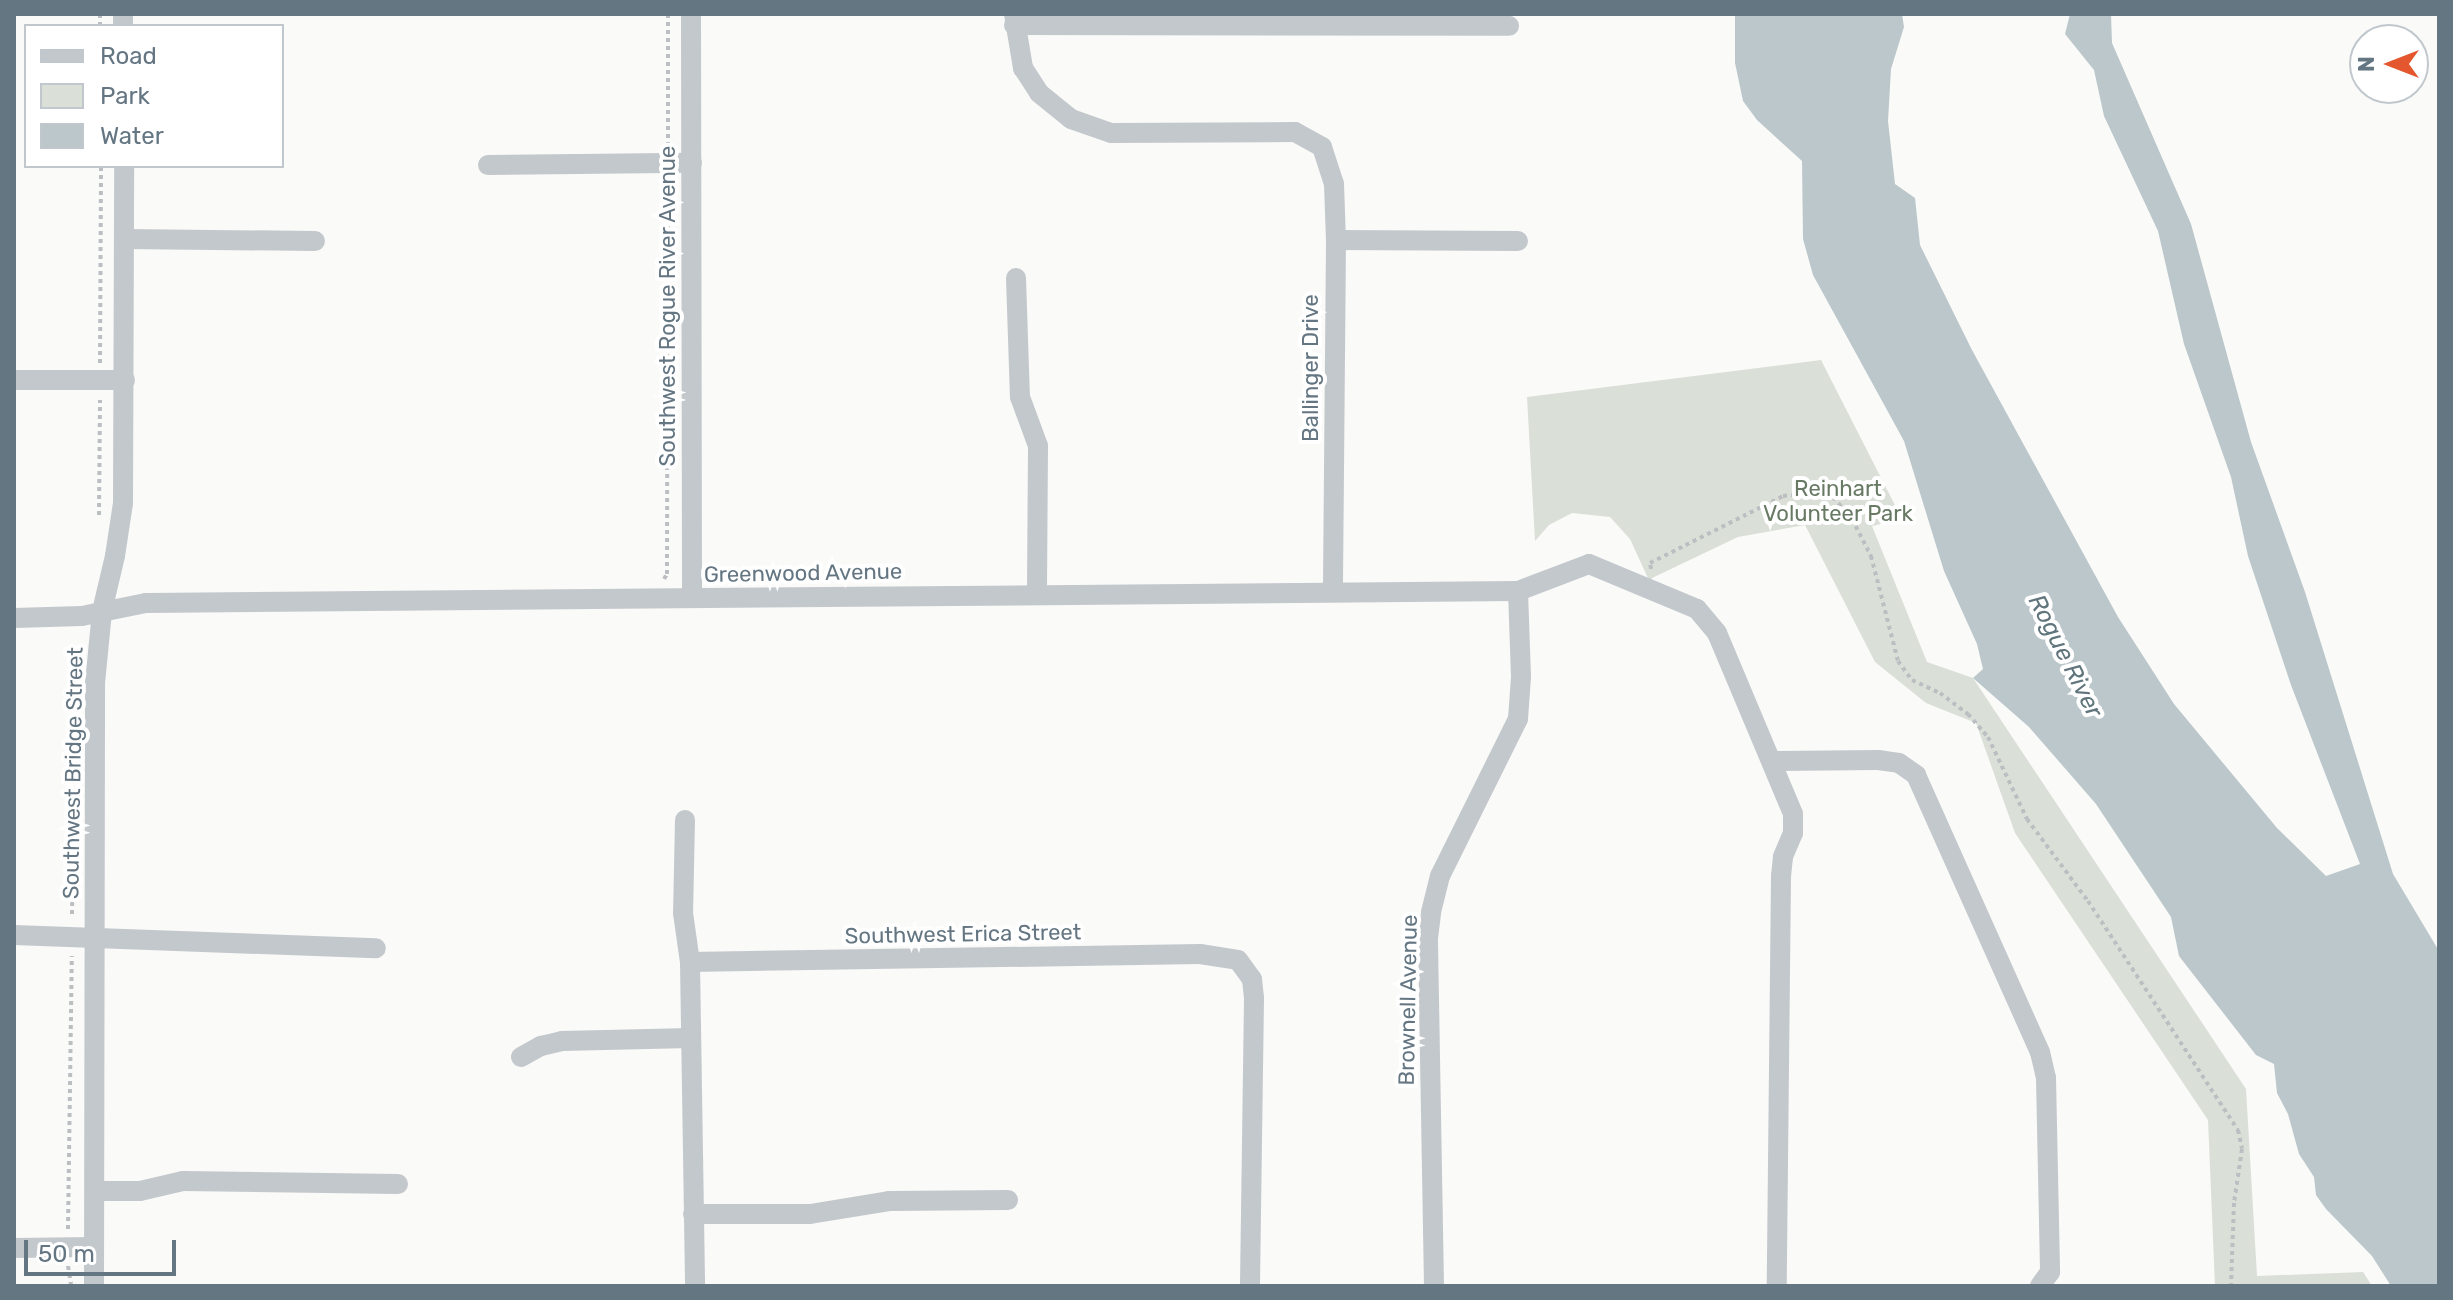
<!DOCTYPE html>
<style>
body{margin:0}
#map{position:relative;width:2453px;height:1300px;overflow:hidden;background:#fafaf8;font-family:Rubik,sans-serif}
div>[style]{position:absolute}
.green>*{inset:0;background:#dadfd7}
.water>*{inset:0;background:#bbc7cb}
.path>*{height:4px;margin-top:-2px;transform-origin:0;background:repeating-linear-gradient(90deg,#bbbfc2 0 4px,transparent 0 8px)}
.minor>*{height:20px;margin:-10px;padding:0 10px;transform-origin:10px;border-radius:10px;background:#c3c8cc}
span{translate:-50% -50%;white-space:nowrap;text-align:center;line-height:1.15;-webkit-text-stroke:8px #fff;paint-order:stroke}
.street-label{font-size:22px;color:#657683}
.park-label{font-size:22px;color:#687a64}
.water-label{font-size:24px;color:#60757c;font-style:italic}
.frame{position:absolute;inset:0;border:16px solid #657683;pointer-events:none}
.legend{position:absolute;left:24px;top:24px;width:260px;height:144px;box-sizing:border-box;background:#fff;border:2px solid #c1c8cd;margin:0;padding:10px 14px;list-style:none;font-size:24px;color:#657683}
.legend li{display:flex;align-items:center;gap:16px;height:40px}
.legend b{width:40px;border:2px solid #c1c8cd}
.north{position:absolute;left:2349px;top:24px;width:80px;height:80px;box-sizing:border-box;background:#fff;border:2px solid #c1c8cd;border-radius:50%;rotate:270deg;font-size:22px;font-weight:700;line-height:32px;text-align:center;color:#657683}
.north::after{content:'';display:block;margin:auto;width:28px;height:36px;background:#e4572e;clip-path:polygon(50% 0,100% 100%,50% 72%,0 100%)}
.scale{position:absolute;left:24px;top:1240px;width:152px;height:36px;box-sizing:border-box;border:4px solid #657683;border-top:0;padding-left:10px;font-size:24px;line-height:28px;white-space:nowrap;color:#657683;-webkit-text-stroke:6px #fff;paint-order:stroke}
</style>
<div id="map">
<div class="green">
<div style="clip-path:polygon(1821px 360px,1902px 519px,1872px 526px,1927px 662px,1973px 678px,2246px 1089px,2257px 1276px,2363px 1272px,2372px 1286px,2215px 1286px,2208px 1120px,2015px 833px,1976px 723px,1926px 703px,1875px 662px,1805px 525px,1738px 537px,1652px 578px,1653px 589px,1630px 539px,1610px 517px,1572px 513px,1549px 525px,1535px 541px,1527px 397px)"></div>
</div>
<div class="water">
<div style="clip-path:polygon(1735px 14px,1902px 14px,1904px 27px,1891px 69px,1888px 121px,1895px 184px,1915px 198px,1920px 245px,1972px 350px,2118px 617px,2174px 704px,2277px 828px,2326px 876px,2360px 864px,2291px 685px,2248px 556px,2231px 477px,2184px 344px,2158px 231px,2104px 116px,2094px 70px,2065px 34px,2070px 14px,2111px 14px,2112px 43px,2191px 224px,2251px 442px,2305px 592px,2393px 874px,2439px 951px,2439px 1286px,2391px 1286px,2372px 1256px,2326px 1209px,2316px 1195px,2314px 1177px,2299px 1154px,2288px 1114px,2277px 1093px,2274px 1064px,2256px 1055px,2179px 956px,2171px 917px,2096px 804px,2029px 727px,1973px 678px,1983px 669px,1977px 644px,1944px 571px,1904px 441px,1813px 275px,1803px 239px,1802px 161px,1757px 120px,1743px 101px,1735px 63px)"></div>
</div>
<div class="path">
<div style="left:100px;top:14px;width:12px;rotate:90deg"></div>
<div style="left:668px;top:14px;width:130px;rotate:90deg"></div>
<div style="left:100px;top:363px;width:197px;rotate:-89.7deg"></div>
<div style="left:99px;top:515px;width:115px;rotate:-89.5deg"></div>
<div style="left:1651px;top:569px;width:6px;rotate:-99deg"></div>
<div style="left:1650px;top:563px;width:149px;rotate:-26.7deg"></div>
<div style="left:1783px;top:496px;width:38px;rotate:-6deg"></div>
<div style="left:1821px;top:492px;width:13px;rotate:23deg"></div>
<div style="left:1833px;top:497px;width:29px;rotate:49deg"></div>
<div style="left:1852px;top:519px;width:42px;rotate:62.8deg"></div>
<div style="left:1871px;top:556px;width:108px;rotate:75.6deg"></div>
<div style="left:1898px;top:661px;width:24px;rotate:54deg"></div>
<div style="left:1912px;top:680px;width:31px;rotate:25deg"></div>
<div style="left:1940px;top:693px;width:35px;rotate:37deg"></div>
<div style="left:1968px;top:714px;width:30px;rotate:49deg"></div>
<div style="left:1988px;top:737px;width:91px;rotate:64.6deg"></div>
<div style="left:2027px;top:819px;width:102px;rotate:53.4deg"></div>
<div style="left:2088px;top:901px;width:274px;rotate:56.8deg"></div>
<div style="left:2238px;top:1130px;width:19px;rotate:78deg"></div>
<div style="left:2242px;top:1149px;width:55px;rotate:98.4deg"></div>
<div style="left:2234px;top:1203px;width:83px;rotate:92.1deg"></div>
<div style="left:664px;top:579px;width:6px;rotate:-59deg"></div>
<div style="left:667px;top:574px;width:394px;rotate:-89.9deg"></div>
<div style="left:74px;top:672px;width:19px;rotate:-84deg"></div>
<div style="left:72px;top:914px;width:50px;rotate:-88.9deg"></div>
<div style="left:68px;top:1229px;width:273px;rotate:-89.2deg"></div>
<div style="left:68px;top:1266px;width:20px;rotate:81deg"></div>
</div>
<div class="minor">
<div style="left:123px;top:14px;width:12px;rotate:90deg"></div>
<div style="left:691px;top:14px;width:584px;rotate:89.9deg"></div>
<div style="left:1014px;top:14px;width:55px;rotate:80.5deg"></div>
<div style="left:1023px;top:68px;width:30px;rotate:57deg"></div>
<div style="left:1039px;top:93px;width:41px;rotate:39.1deg"></div>
<div style="left:1071px;top:119px;width:42px;rotate:19.3deg"></div>
<div style="left:1111px;top:133px;width:184px;rotate:-0.3deg"></div>
<div style="left:1295px;top:132px;width:31px;rotate:29deg"></div>
<div style="left:1322px;top:147px;width:39px;rotate:72deg"></div>
<div style="left:1334px;top:184px;width:56px;rotate:88deg"></div>
<div style="left:1336px;top:240px;width:351px;rotate:90.5deg"></div>
<div style="left:1014px;top:25px;width:495px;rotate:0.1deg"></div>
<div style="left:488px;top:165px;width:204px;rotate:-0.6deg"></div>
<div style="left:124px;top:239px;width:191px;rotate:0.6deg"></div>
<div style="left:1336px;top:240px;width:182px;rotate:0.3deg"></div>
<div style="left:1016px;top:278px;width:119px;rotate:88.1deg"></div>
<div style="left:1020px;top:397px;width:52px;rotate:69.8deg"></div>
<div style="left:1038px;top:446px;width:148px;rotate:90.4deg"></div>
<div style="left:14px;top:380px;width:111px"></div>
<div style="left:14px;top:618px;width:68px;rotate:-1.7deg"></div>
<div style="left:82px;top:616px;width:65px;rotate:-11.5deg"></div>
<div style="left:146px;top:603px;width:1372px;rotate:-0.5deg"></div>
<div style="left:1518px;top:591px;width:76px;rotate:-20.8deg"></div>
<div style="left:1589px;top:564px;width:117px;rotate:22.6deg"></div>
<div style="left:1697px;top:609px;width:31px;rotate:50deg"></div>
<div style="left:1717px;top:633px;width:196px;rotate:67.2deg"></div>
<div style="left:1793px;top:814px;width:19px;rotate:90deg"></div>
<div style="left:1793px;top:833px;width:26px;rotate:113deg"></div>
<div style="left:1783px;top:857px;width:19px;rotate:96deg"></div>
<div style="left:1781px;top:876px;width:410px;rotate:90.6deg"></div>
<div style="left:1773px;top:761px;width:105px;rotate:-0.5deg"></div>
<div style="left:1878px;top:760px;width:21px;rotate:8deg"></div>
<div style="left:1899px;top:763px;width:21px;rotate:35deg"></div>
<div style="left:1916px;top:775px;width:303px;rotate:65.9deg"></div>
<div style="left:2040px;top:1052px;width:27px;rotate:77deg"></div>
<div style="left:2046px;top:1078px;width:194px;rotate:88.8deg"></div>
<div style="left:2050px;top:1272px;width:17px;rotate:126deg"></div>
<div style="left:685px;top:820px;width:93px;rotate:91.2deg"></div>
<div style="left:683px;top:913px;width:49px;rotate:81.9deg"></div>
<div style="left:690px;top:962px;width:324px;rotate:89.1deg"></div>
<div style="left:14px;top:935px;width:362px;rotate:2.1deg"></div>
<div style="left:690px;top:962px;width:510px;rotate:-0.9deg"></div>
<div style="left:1200px;top:954px;width:38px;rotate:9deg"></div>
<div style="left:1238px;top:960px;width:24px;rotate:54deg"></div>
<div style="left:1252px;top:979px;width:19px;rotate:84deg"></div>
<div style="left:1254px;top:998px;width:288px;rotate:90.8deg"></div>
<div style="left:521px;top:1057px;width:23px;rotate:-29deg"></div>
<div style="left:541px;top:1046px;width:22px;rotate:-13deg"></div>
<div style="left:562px;top:1041px;width:129px;rotate:-1.3deg"></div>
<div style="left:95px;top:1191px;width:45px"></div>
<div style="left:140px;top:1191px;width:44px;rotate:-13.1deg"></div>
<div style="left:183px;top:1181px;width:215px;rotate:0.8deg"></div>
<div style="left:693px;top:1214px;width:117px"></div>
<div style="left:810px;top:1214px;width:80px;rotate:-9.3deg"></div>
<div style="left:889px;top:1201px;width:119px;rotate:-0.5deg"></div>
<div style="left:14px;top:1248px;width:80px;rotate:-0.7deg"></div>
<div style="left:94px;top:1286px;width:603px;rotate:-89.9deg"></div>
<div style="left:95px;top:683px;width:72px;rotate:-84.4deg"></div>
<div style="left:102px;top:611px;width:57px;rotate:-76.7deg"></div>
<div style="left:115px;top:556px;width:54px;rotate:-81.4deg"></div>
<div style="left:123px;top:503px;width:337px;rotate:-89.8deg"></div>
<div style="left:1434px;top:1286px;width:348px;rotate:-91deg"></div>
<div style="left:1428px;top:938px;width:26px;rotate:-83deg"></div>
<div style="left:1431px;top:912px;width:37px;rotate:-76deg"></div>
<div style="left:1440px;top:876px;width:175px;rotate:-63.6deg"></div>
<div style="left:1518px;top:719px;width:42px;rotate:-85.9deg"></div>
<div style="left:1521px;top:677px;width:86px;rotate:-92deg"></div>
</div>
<div class="street-label">
<span style="left:668px;top:306px;rotate:-90deg">Southwest Rogue River Avenue</span>
<span style="left:1311px;top:368px;rotate:-90deg">Ballinger Drive</span>
<span style="left:803px;top:573px;rotate:-1deg">Greenwood Avenue</span>
<span style="left:73px;top:773px;rotate:-89deg">Southwest Bridge Street</span>
<span style="left:963px;top:934px;rotate:-1deg">Southwest Erica Street</span>
<span style="left:1408px;top:1000px;rotate:-89deg">Brownell Avenue</span>
</div>
<div class="park-label">
<span style="left:1838px;top:501px">Reinhart<br>Volunteer Park</span>
</div>
<div class="water-label">
<span style="left:2065px;top:656px;rotate:63deg">Rogue River</span>
</div>
<div class="frame"></div>
<ul class="legend">
<li><b style="height:10px;background:#c3c8cc"></b>Road</li>
<li><b style="height:22px;background:#dadfd7"></b>Park</li>
<li><b style="height:22px;background:#bbc7cb"></b>Water</li>
</ul>
<div class="north">N</div>
<div class="scale">50 m</div>
</div>
